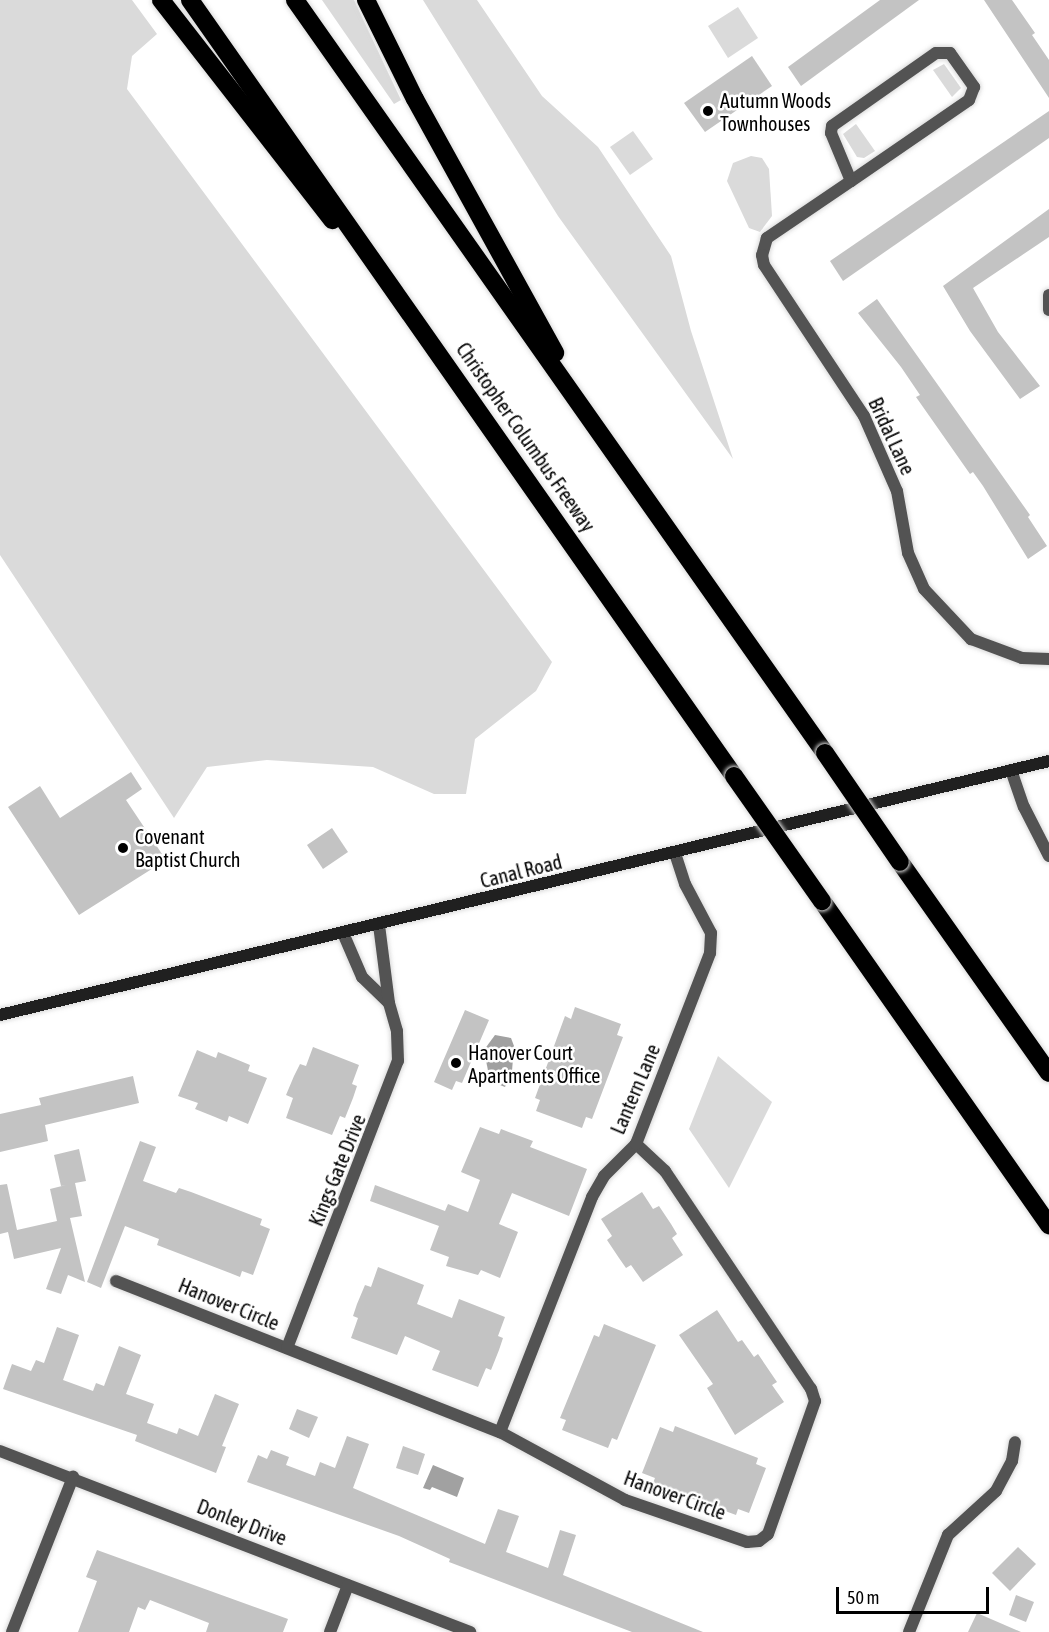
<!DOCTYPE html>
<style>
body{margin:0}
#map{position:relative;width:1049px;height:1632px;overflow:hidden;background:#fff;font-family:"Asap Condensed",sans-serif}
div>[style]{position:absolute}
.green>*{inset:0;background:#dadada}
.water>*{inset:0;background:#a1a1a1}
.building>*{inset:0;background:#c3c3c3}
.roads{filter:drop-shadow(0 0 2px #dbdbdb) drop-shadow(0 0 2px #dbdbdb)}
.street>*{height:12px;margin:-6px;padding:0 6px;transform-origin:6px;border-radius:6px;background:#535353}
.secondary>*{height:12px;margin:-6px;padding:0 6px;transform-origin:6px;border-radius:6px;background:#202020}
.highway>*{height:18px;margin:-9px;padding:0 9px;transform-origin:9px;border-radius:9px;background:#000}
.bridges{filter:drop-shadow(0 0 2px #dbdbdb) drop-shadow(0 0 2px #dbdbdb)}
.highway-bridge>*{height:18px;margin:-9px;padding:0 9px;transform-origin:9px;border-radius:9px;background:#000}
.dots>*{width:16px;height:16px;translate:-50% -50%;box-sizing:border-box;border:3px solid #fff;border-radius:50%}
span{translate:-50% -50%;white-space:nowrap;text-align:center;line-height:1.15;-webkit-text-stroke:5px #fff;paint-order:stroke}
.poi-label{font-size:20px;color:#000}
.left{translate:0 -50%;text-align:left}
.street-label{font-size:20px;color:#000}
.scale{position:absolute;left:836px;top:1587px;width:153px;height:27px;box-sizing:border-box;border:3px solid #000;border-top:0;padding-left:8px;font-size:18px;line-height:21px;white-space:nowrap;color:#000;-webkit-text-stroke:4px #fff;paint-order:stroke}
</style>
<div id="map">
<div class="green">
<div style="clip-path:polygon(0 0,132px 0,157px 34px,132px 56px,127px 89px,552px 662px,536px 691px,475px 739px,466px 794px,434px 794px,373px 767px,267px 760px,207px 767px,174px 818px,0 555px)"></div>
<div style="clip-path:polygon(322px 0,354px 0,401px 100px,394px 104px)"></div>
<div style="clip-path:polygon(423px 0,477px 0,542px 96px,598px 147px,671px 256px,691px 331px,733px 459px,558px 216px)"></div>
<div style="clip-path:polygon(738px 7px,758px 38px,728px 58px,708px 26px)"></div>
<div style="clip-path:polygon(944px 64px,961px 88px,952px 97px,933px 70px)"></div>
<div style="clip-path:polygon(856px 124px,875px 151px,864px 158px,857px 157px,843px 134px)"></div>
<div style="clip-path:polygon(633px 131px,653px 159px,630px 175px,610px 147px)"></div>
<div style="clip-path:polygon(751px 156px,762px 158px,769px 169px,772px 216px,760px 232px,749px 228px,727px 181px,733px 163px)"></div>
<div style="clip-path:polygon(718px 1056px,772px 1102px,729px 1188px,689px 1129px)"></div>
</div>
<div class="water">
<div style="clip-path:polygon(495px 1035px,511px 1038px,514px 1046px,512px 1071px,505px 1087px,490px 1081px,484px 1050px)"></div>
<div style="clip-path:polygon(433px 1465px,464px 1478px,457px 1497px,432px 1487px,430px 1490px,423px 1488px)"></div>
</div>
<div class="building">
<div style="clip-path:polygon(880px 0,919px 0,801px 86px,788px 67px)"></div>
<div style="clip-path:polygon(984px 0,1012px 0,1035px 33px,1032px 35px,1049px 60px,1049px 98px)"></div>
<div style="clip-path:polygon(752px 56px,772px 86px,705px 132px,684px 103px)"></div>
<div style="clip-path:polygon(1049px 111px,1049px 138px,843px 281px,830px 261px)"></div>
<div style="clip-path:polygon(1049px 209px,1049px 237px,973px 288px,998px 332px,1040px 386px,1020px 399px,970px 331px,943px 286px)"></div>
<div style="clip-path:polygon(877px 299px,1030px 515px,1028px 517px,1047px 546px,1028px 559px,983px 486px,973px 472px,970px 474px,916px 397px,920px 395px,901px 367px,858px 313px)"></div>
<div style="clip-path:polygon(131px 772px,142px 789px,126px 800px,166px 860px,79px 915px,8px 807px,40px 786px,60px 818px)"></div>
<div style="clip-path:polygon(332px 828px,348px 852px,323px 869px,307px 845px)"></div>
<div style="clip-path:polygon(575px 1007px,621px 1024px,617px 1035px,623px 1037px,592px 1119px,586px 1117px,582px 1128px,536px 1111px,540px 1100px,535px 1098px,565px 1016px,571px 1019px)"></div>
<div style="clip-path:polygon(465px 1010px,489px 1020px,462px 1083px,456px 1081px,452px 1090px,434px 1082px)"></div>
<div style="clip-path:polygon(313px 1047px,359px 1065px,352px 1084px,357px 1086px,353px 1098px,345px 1118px,340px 1116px,332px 1135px,286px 1118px,293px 1098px,286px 1095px,294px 1076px,300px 1064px,306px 1066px)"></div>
<div style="clip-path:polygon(197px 1050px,216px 1058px,218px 1052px,238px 1060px,250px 1065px,248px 1071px,267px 1078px,248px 1124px,229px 1116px,227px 1122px,215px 1117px,195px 1109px,198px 1103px,178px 1096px)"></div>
<div style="clip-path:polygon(133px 1076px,139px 1103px,45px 1125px,48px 1141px,0 1152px,0 1114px,41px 1105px,39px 1098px)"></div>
<div style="clip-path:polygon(480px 1127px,499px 1134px,501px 1129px,533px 1141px,530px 1147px,587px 1169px,569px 1216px,512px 1193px,499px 1224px,518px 1232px,500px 1278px,481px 1270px,478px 1275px,446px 1266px,449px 1257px,430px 1250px,439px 1226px,370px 1201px,375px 1185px,445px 1211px,448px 1204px,468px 1212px,480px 1180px,461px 1172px)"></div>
<div style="clip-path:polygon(140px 1141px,156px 1147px,143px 1181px,176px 1193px,179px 1188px,191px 1192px,262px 1219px,260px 1225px,270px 1229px,253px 1275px,242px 1271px,240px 1277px,230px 1273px,157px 1245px,159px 1239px,125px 1226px,101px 1288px,87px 1282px)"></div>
<div style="clip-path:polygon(79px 1149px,86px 1181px,75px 1183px,82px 1216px,70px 1218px,85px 1282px,68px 1275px,61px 1294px,46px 1289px,61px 1248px,14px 1259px,8px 1232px,0 1234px,0 1185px,7px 1184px,17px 1230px,57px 1221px,50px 1189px,66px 1185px,61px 1186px,54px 1155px)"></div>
<div style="clip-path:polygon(642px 1192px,653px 1209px,659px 1206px,671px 1224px,677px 1234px,672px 1238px,683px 1255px,643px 1282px,631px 1265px,626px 1268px,619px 1258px,607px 1240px,612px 1236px,601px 1219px)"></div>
<div style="clip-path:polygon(378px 1267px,424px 1285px,417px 1304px,452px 1318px,459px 1299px,505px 1317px,498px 1336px,503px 1338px,499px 1350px,491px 1370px,486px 1368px,478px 1387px,432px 1370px,440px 1351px,405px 1336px,397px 1355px,351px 1338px,358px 1318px,353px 1316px,357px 1304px,365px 1285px,371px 1287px)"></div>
<div style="clip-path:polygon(717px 1310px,738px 1342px,742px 1340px,754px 1357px,758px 1354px,777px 1382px,772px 1385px,784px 1402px,735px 1435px,707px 1388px,713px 1384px,679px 1335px)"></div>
<div style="clip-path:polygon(604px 1324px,656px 1345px,617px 1440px,612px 1438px,608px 1448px,562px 1430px,566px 1420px,560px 1418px,594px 1335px,599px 1337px)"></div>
<div style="clip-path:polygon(57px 1327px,79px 1335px,63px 1380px,93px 1391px,96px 1383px,104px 1386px,119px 1346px,141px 1355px,126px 1394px,154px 1404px,147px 1423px,177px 1434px,179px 1428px,198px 1436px,215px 1394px,239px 1404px,222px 1446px,226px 1447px,216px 1473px,135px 1441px,137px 1435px,3px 1389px,12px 1364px,31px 1371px,36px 1360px,44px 1363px)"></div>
<div style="clip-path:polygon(297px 1409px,318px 1417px,309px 1438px,289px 1429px)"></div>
<div style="clip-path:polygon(675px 1426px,758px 1458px,756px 1464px,766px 1468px,749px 1513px,738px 1509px,736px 1515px,698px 1501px,653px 1483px,655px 1478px,642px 1473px,660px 1427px,673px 1432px)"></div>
<div style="clip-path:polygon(347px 1436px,369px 1444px,353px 1488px,485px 1544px,498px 1509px,519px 1516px,506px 1552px,548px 1568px,560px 1530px,576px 1535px,563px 1575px,703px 1632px,632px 1632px,449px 1562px,450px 1559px,399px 1536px,247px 1482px,258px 1455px,267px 1459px,271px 1450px,289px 1457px,286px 1465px,315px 1476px,320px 1462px,335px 1468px)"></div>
<div style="clip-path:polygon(403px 1446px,425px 1454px,418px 1475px,396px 1468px)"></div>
<div style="clip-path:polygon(1018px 1547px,1036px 1564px,1010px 1591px,992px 1573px)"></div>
<div style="clip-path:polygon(97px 1550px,288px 1619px,283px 1632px,206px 1632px,209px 1623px,150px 1600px,145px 1610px,138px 1607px,129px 1632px,78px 1632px,97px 1581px,86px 1577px)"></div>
<div style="clip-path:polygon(1016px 1595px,1034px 1602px,1026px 1622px,1009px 1615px)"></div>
<div style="clip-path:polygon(977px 1613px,1021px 1632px,968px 1632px)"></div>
</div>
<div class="roads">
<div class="street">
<div style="left:851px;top:181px;width:52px;rotate:-112.6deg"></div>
<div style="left:831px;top:133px;width:7px;rotate:-82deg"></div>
<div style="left:832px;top:126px;width:127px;rotate:-35.1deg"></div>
<div style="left:936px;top:53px;width:14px"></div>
<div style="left:950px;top:53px;width:42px;rotate:54.8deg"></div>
<div style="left:974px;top:87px;width:14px;rotate:111deg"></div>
<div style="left:969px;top:100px;width:143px;rotate:145.5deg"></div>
<div style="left:851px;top:181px;width:102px;rotate:145.8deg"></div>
<div style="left:767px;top:238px;width:18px;rotate:106deg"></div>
<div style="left:762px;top:255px;width:10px;rotate:79deg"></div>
<div style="left:764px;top:265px;width:181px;rotate:56.5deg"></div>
<div style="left:864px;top:416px;width:82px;rotate:66.3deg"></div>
<div style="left:897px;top:491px;width:63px;rotate:79.9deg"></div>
<div style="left:908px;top:553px;width:39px;rotate:66deg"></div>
<div style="left:924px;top:589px;width:69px;rotate:46.8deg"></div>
<div style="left:971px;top:639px;width:54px;rotate:20.4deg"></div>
<div style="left:1022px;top:658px;width:27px;rotate:2deg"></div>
<div style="left:1049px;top:295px;width:15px;rotate:90deg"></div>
<div style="left:1011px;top:770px;width:39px;rotate:71deg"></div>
<div style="left:1024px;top:807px;width:55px;rotate:63deg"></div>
<div style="left:343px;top:933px;width:48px;rotate:66.6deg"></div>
<div style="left:362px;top:977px;width:37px;rotate:44deg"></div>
<div style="left:116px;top:1281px;width:413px;rotate:21.5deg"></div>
<div style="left:500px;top:1432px;width:142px;rotate:28.5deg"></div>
<div style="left:625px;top:1500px;width:129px;rotate:19deg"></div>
<div style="left:747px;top:1542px;width:12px;rotate:-5deg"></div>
<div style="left:759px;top:1541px;width:11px;rotate:-38deg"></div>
<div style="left:768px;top:1534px;width:141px;rotate:-70.5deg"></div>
<div style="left:815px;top:1401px;width:13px;rotate:-108deg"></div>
<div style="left:811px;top:1389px;width:262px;rotate:-123.8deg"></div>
<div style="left:665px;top:1171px;width:40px;rotate:-137deg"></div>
<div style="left:287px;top:1348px;width:308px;rotate:-68.9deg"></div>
<div style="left:398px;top:1061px;width:30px;rotate:-92deg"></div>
<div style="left:397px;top:1031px;width:29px;rotate:-106deg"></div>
<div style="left:389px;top:1003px;width:79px;rotate:-97.3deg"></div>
<div style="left:500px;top:1432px;width:252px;rotate:-68.6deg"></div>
<div style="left:592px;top:1197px;width:24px;rotate:-60deg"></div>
<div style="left:604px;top:1176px;width:45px;rotate:-45deg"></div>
<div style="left:636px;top:1144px;width:205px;rotate:-68.8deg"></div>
<div style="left:710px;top:953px;width:20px;rotate:-87deg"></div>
<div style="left:711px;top:933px;width:55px;rotate:-118deg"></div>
<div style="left:685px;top:884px;width:33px;rotate:-108deg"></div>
<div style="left:0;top:1451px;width:504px;rotate:21.06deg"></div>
<div style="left:12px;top:1632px;width:167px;rotate:-68.5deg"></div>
<div style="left:330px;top:1632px;width:50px;rotate:-69deg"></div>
<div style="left:909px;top:1632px;width:105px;rotate:-68.1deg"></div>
<div style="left:948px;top:1535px;width:65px;rotate:-42.5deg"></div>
<div style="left:996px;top:1491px;width:34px;rotate:-62deg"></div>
<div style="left:1012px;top:1461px;width:19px;rotate:-81deg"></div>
</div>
<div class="secondary">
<div style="left:0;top:1015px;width:1079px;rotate:-13.61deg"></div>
</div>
<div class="highway">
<div style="left:161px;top:0;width:279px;rotate:52.1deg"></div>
<div style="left:190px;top:0;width:948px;rotate:54.97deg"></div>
<div style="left:295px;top:0;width:921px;rotate:54.86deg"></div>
<div style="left:366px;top:0;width:110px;rotate:63.7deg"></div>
<div style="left:415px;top:99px;width:290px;rotate:61.1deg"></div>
<div style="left:900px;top:862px;width:258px;rotate:54.8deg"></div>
<div style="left:822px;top:901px;width:396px;rotate:55deg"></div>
</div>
</div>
<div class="bridges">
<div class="highway-bridge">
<div style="left:825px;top:753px;width:132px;rotate:55.5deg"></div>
<div style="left:734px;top:776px;width:153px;rotate:54.9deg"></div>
</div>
</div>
<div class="dots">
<div style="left:708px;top:111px;background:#000"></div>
<div style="left:123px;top:848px;background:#000"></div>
<div style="left:456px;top:1063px;background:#000"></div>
</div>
<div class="poi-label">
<span class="left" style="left:720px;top:112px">Autumn Woods<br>Townhouses</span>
<span class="left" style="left:135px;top:848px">Covenant<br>Baptist Church</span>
<span class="left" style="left:468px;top:1064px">Hanover Court<br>Apartments Office</span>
</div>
<div class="street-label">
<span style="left:892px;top:436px;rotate:65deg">Bridal Lane</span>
<span style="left:526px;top:437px;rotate:55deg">Christopher Columbus Freeway</span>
<span style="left:521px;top:871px;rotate:-14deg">Canal Road</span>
<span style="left:635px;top:1089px;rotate:-67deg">Lantern Lane</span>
<span style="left:337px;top:1170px;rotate:-68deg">Kings Gate Drive</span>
<span style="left:229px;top:1304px;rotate:22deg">Hanover Circle</span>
<span style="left:675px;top:1495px;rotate:20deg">Hanover Circle</span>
<span style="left:242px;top:1522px;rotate:21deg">Donley Drive</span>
</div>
<div class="scale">50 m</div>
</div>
